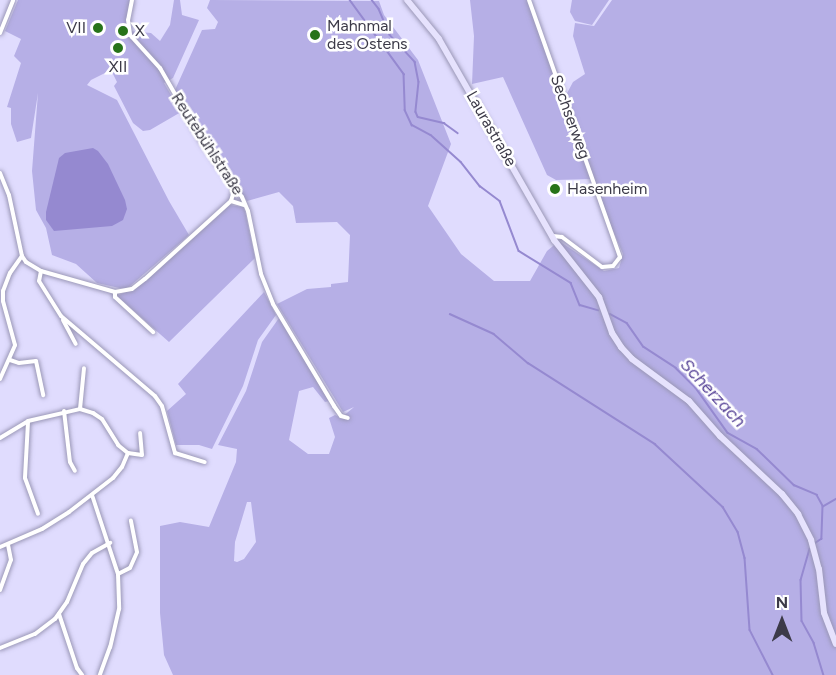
<!DOCTYPE html>
<meta charset="utf-8">
<style>
body{margin:0}
#map{position:relative;width:836px;height:675px;overflow:hidden;background:#e0dcfe;font-family:Figtree,sans-serif}
div>[style]{position:absolute}
.green>*{inset:0;background:#b6afe6}
.water>*{inset:0;background:#9589d0}
.stream>*{height:1.5px;margin:-0.75px;padding:0 0.75px;transform-origin:0.75px;border-radius:0.75px;background:#9589d0}
.roads{filter:drop-shadow(0 0 2px #9a97b6) drop-shadow(0 0 2px #9a97b6)}
.street>*{height:4px;margin:-2px;padding:0 2px;transform-origin:2px;border-radius:2px;background:#fff}
.secondary>*{height:6px;margin:-3px;padding:0 3px;transform-origin:3px;border-radius:3px;background:#e6e2fd}
.dots>*{width:16px;height:16px;translate:-50% -50%;box-sizing:border-box;border:3px solid #fff;border-radius:50%}
span{translate:-50% -50%;white-space:nowrap;text-align:center;line-height:1.15;-webkit-text-stroke:5px #fff;paint-order:stroke}
.poi-label{font-size:16px;color:#3c3a48}
.left{translate:0 -50%;text-align:left}
.right{translate:-100% -50%;text-align:right}
.street-label{font-size:16px;color:#3c3a48}
.water-label{font-size:18px;color:#574397;font-style:italic}
.north{position:absolute;left:752px;top:591px;width:60px;height:60px;-webkit-text-stroke:4px #fff;paint-order:stroke;rotate:0deg;font-size:16px;font-weight:700;line-height:24px;text-align:center;color:#3c3a48}
.north::after{content:'';display:block;margin:auto;width:21px;height:27px;background:#3c3a48;clip-path:polygon(50% 0,100% 100%,50% 72%,0 100%)}
</style>
<div id="map">
<div class="green">
<div style="clip-path:polygon(18px 0,132px 0,129px 31px,151px 33px,160px 41px,170px 25px,174px 0,180px 0,182px 15px,199px 20px,173px 78px,164px 83px,181px 112px,150px 130px,143px 131px,133px 123px,114px 86px,117px 82px,111px 70px,91px 80px,87px 85px,117px 100px,169px 201px,189px 235px,129px 287px,124px 289px,97px 283px,76px 264px,52px 255px,46px 228px,36px 210px,32px 171px,38px 93px,31px 138px,17px 142px,11px 124px,11px 108px,7px 107px,21px 63px,14px 56px,21px 39px,5px 31px)"></div>
<div style="clip-path:polygon(evenodd,210px 0,379px 1px,384px 15px,418px 60px,451px 144px,428px 206px,461px 254px,494px 281px,530px 281px,547px 251px,559px 241px,604px 271px,619px 268px,623px 254px,608px 219px,565px 97px,573px 82px,585px 74px,573px 36px,575px 23px,594px 26px,612px 0,836px 0,836px 675px,173px 675px,164px 655px,160px 613px,160px 526px,180px 522px,209px 527px,236px 462px,237px 449px,218px 445px,246px 391px,262px 342px,279px 318px,329px 401px,325px 402px,313px 387px,299px 391px,289px 440px,308px 454px,329px 454px,335px 437px,329px 418px,335px 415px,341px 418px,354px 407px,343px 412px,277px 304px,307px 289px,331px 287px,331px 284px,348px 282px,350px 235px,337px 222px,296px 223px,293px 206px,279px 192px,247px 201px,204px 140px,203px 128px,195px 124px,175px 90px,202px 30px,215px 29px,218px 22px,207px 8px,210px 0,247px 502px,251px 502px,256px 542px,244px 559px,237px 562px,234px 561px,235px 542px,247px 502px)"></div>
<div style="clip-path:polygon(470px 0,529px 0,592px 179px,556px 180px,547px 175px,503px 77px,472px 84px,474px 36px)"></div>
<div style="clip-path:polygon(572px 0,609px 0,592px 25px,575px 21px,570px 12px)"></div>
<div style="clip-path:polygon(230px 205px,243px 207px,245px 211px,255px 258px,169px 342px,117px 296px,142px 284px)"></div>
<div style="clip-path:polygon(264px 292px,276px 315px,258px 340px,243px 386px,212px 449px,199px 445px,176px 445px,167px 411px,186px 394px,178px 384px)"></div>
</div>
<div class="water">
<div style="clip-path:polygon(93px 148px,98px 151px,108px 164px,125px 200px,127px 209px,123px 220px,112px 226px,54px 231px,46px 220px,46px 212px,59px 158px,65px 153px)"></div>
</div>
<div class="stream">
<div style="left:350px;top:0;width:92px;rotate:53.9deg"></div>
<div style="left:404px;top:74px;width:36px;rotate:88deg"></div>
<div style="left:405px;top:110px;width:17px;rotate:65deg"></div>
<div style="left:412px;top:125px;width:21px;rotate:28deg"></div>
<div style="left:431px;top:135px;width:40px;rotate:42deg"></div>
<div style="left:461px;top:162px;width:31px;rotate:52deg"></div>
<div style="left:480px;top:186px;width:25px;rotate:37deg"></div>
<div style="left:500px;top:201px;width:53px;rotate:69.2deg"></div>
<div style="left:519px;top:251px;width:61px;rotate:31.6deg"></div>
<div style="left:571px;top:283px;width:24px;rotate:68deg"></div>
<div style="left:580px;top:305px;width:19px;rotate:16deg"></div>
<div style="left:372px;top:0;width:11px;rotate:52deg"></div>
<div style="left:379px;top:9px;width:28px;rotate:67deg"></div>
<div style="left:390px;top:35px;width:37px;rotate:47deg"></div>
<div style="left:415px;top:62px;width:20px;rotate:79deg"></div>
<div style="left:419px;top:82px;width:30px;rotate:96deg"></div>
<div style="left:416px;top:112px;width:5px;rotate:68deg"></div>
<div style="left:418px;top:117px;width:27px;rotate:13deg"></div>
<div style="left:444px;top:123px;width:17px;rotate:36deg"></div>
<div style="left:450px;top:314px;width:48px;rotate:24.4deg"></div>
<div style="left:494px;top:334px;width:45px;rotate:40.5deg"></div>
<div style="left:528px;top:363px;width:151px;rotate:32.5deg"></div>
<div style="left:655px;top:444px;width:93px;rotate:42.8deg"></div>
<div style="left:723px;top:507px;width:29px;rotate:59deg"></div>
<div style="left:738px;top:532px;width:27px;rotate:75deg"></div>
<div style="left:745px;top:558px;width:72px;rotate:86deg"></div>
<div style="left:750px;top:630px;width:51px;rotate:62.9deg"></div>
<div style="left:610px;top:314px;width:19px;rotate:28deg"></div>
<div style="left:627px;top:323px;width:29px;rotate:55deg"></div>
<div style="left:644px;top:347px;width:38px;rotate:33deg"></div>
<div style="left:676px;top:368px;width:28px;rotate:45deg"></div>
<div style="left:696px;top:388px;width:55px;rotate:54.6deg"></div>
<div style="left:728px;top:433px;width:33px;rotate:29deg"></div>
<div style="left:757px;top:449px;width:52px;rotate:44.2deg"></div>
<div style="left:794px;top:485px;width:25px;rotate:23deg"></div>
<div style="left:817px;top:495px;width:13px;rotate:61deg"></div>
<div style="left:823px;top:506px;width:33px;rotate:92deg"></div>
<div style="left:822px;top:539px;width:7px;rotate:146deg"></div>
<div style="left:824px;top:506px;width:14px;rotate:-30deg"></div>
<div style="left:810px;top:549px;width:32px;rotate:106deg"></div>
<div style="left:801px;top:580px;width:41px;rotate:88.6deg"></div>
<div style="left:802px;top:621px;width:25px;rotate:61deg"></div>
<div style="left:814px;top:643px;width:34px;rotate:73deg"></div>
</div>
<div class="roads">
<div class="street">
<div style="left:132px;top:0;width:20px;rotate:101deg"></div>
<div style="left:128px;top:20px;width:15px;rotate:82deg"></div>
<div style="left:130px;top:35px;width:45px;rotate:47.7deg"></div>
<div style="left:160px;top:68px;width:84px;rotate:60.1deg"></div>
<div style="left:202px;top:141px;width:69px;rotate:54.5deg"></div>
<div style="left:242px;top:197px;width:15px;rotate:67deg"></div>
<div style="left:248px;top:211px;width:64px;rotate:78.3deg"></div>
<div style="left:261px;top:274px;width:32px;rotate:68deg"></div>
<div style="left:273px;top:304px;width:119px;rotate:59.1deg"></div>
<div style="left:334px;top:406px;width:12px;rotate:55deg"></div>
<div style="left:341px;top:416px;width:7px;rotate:16deg"></div>
<div style="left:529px;top:0;width:273px;rotate:70.5deg"></div>
<div style="left:620px;top:257px;width:11px;rotate:128deg"></div>
<div style="left:613px;top:266px;width:11px;rotate:175deg"></div>
<div style="left:602px;top:267px;width:50px;rotate:-143.1deg"></div>
<div style="left:562px;top:237px;width:9px;rotate:-174deg"></div>
<div style="left:0;top:33px;width:35px;rotate:-68deg"></div>
<div style="left:0;top:173px;width:24px;rotate:68deg"></div>
<div style="left:9px;top:195px;width:62px;rotate:78deg"></div>
<div style="left:22px;top:256px;width:7px;rotate:56deg"></div>
<div style="left:26px;top:262px;width:17px;rotate:31deg"></div>
<div style="left:41px;top:271px;width:77px;rotate:15.8deg"></div>
<div style="left:115px;top:292px;width:17px;rotate:-10deg"></div>
<div style="left:132px;top:289px;width:16px;rotate:-38deg"></div>
<div style="left:145px;top:279px;width:116px;rotate:-42.2deg"></div>
<div style="left:231px;top:201px;width:15px;rotate:-74deg"></div>
<div style="left:231px;top:201px;width:14px;rotate:17deg"></div>
<div style="left:41px;top:271px;width:10px;rotate:101deg"></div>
<div style="left:39px;top:281px;width:41px;rotate:57.8deg"></div>
<div style="left:61px;top:316px;width:123px;rotate:40.4deg"></div>
<div style="left:155px;top:396px;width:12px;rotate:55deg"></div>
<div style="left:162px;top:406px;width:49px;rotate:74.5deg"></div>
<div style="left:175px;top:453px;width:31px;rotate:17deg"></div>
<div style="left:115px;top:292px;width:5px;rotate:90deg"></div>
<div style="left:115px;top:297px;width:52px;rotate:42.6deg"></div>
<div style="left:63px;top:320px;width:27px;rotate:62deg"></div>
<div style="left:10px;top:360px;width:9px;rotate:18deg"></div>
<div style="left:19px;top:363px;width:17px;rotate:-7deg"></div>
<div style="left:36px;top:361px;width:35px;rotate:78deg"></div>
<div style="left:0;top:379px;width:37px;rotate:-66deg"></div>
<div style="left:15px;top:345px;width:46px;rotate:-105.3deg"></div>
<div style="left:3px;top:301px;width:10px;rotate:-90deg"></div>
<div style="left:3px;top:291px;width:19px;rotate:-69deg"></div>
<div style="left:10px;top:273px;width:21px;rotate:-55deg"></div>
<div style="left:80px;top:409px;width:41px;rotate:-84.4deg"></div>
<div style="left:64px;top:411px;width:51px;rotate:83.3deg"></div>
<div style="left:70px;top:462px;width:10px;rotate:61deg"></div>
<div style="left:28px;top:422px;width:56px;rotate:93.1deg"></div>
<div style="left:25px;top:478px;width:38px;rotate:70deg"></div>
<div style="left:0;top:438px;width:33px;rotate:-31deg"></div>
<div style="left:28px;top:421px;width:53px;rotate:-13deg"></div>
<div style="left:80px;top:409px;width:14px;rotate:17deg"></div>
<div style="left:93px;top:413px;width:11px;rotate:34deg"></div>
<div style="left:102px;top:419px;width:31px;rotate:58deg"></div>
<div style="left:118px;top:445px;width:13px;rotate:39deg"></div>
<div style="left:128px;top:453px;width:14px;rotate:8deg"></div>
<div style="left:142px;top:455px;width:22px;rotate:-95deg"></div>
<div style="left:92px;top:495px;width:83px;rotate:71.8deg"></div>
<div style="left:118px;top:574px;width:35px;rotate:88deg"></div>
<div style="left:119px;top:609px;width:39px;rotate:103deg"></div>
<div style="left:110px;top:647px;width:30px;rotate:110deg"></div>
<div style="left:0;top:547px;width:46px;rotate:-23.2deg"></div>
<div style="left:42px;top:529px;width:32px;rotate:-32deg"></div>
<div style="left:69px;top:512px;width:56px;rotate:-37.7deg"></div>
<div style="left:113px;top:478px;width:14px;rotate:-51deg"></div>
<div style="left:122px;top:467px;width:15px;rotate:-67deg"></div>
<div style="left:118px;top:574px;width:13px;rotate:-27deg"></div>
<div style="left:130px;top:568px;width:17px;rotate:-66deg"></div>
<div style="left:137px;top:552px;width:32px;rotate:-101deg"></div>
<div style="left:0;top:590px;width:32px;rotate:-70deg"></div>
<div style="left:11px;top:560px;width:16px;rotate:-101deg"></div>
<div style="left:59px;top:614px;width:57px;rotate:71.6deg"></div>
<div style="left:77px;top:668px;width:9px;rotate:54deg"></div>
<div style="left:0;top:648px;width:38px;rotate:-22deg"></div>
<div style="left:35px;top:634px;width:25px;rotate:-37deg"></div>
<div style="left:55px;top:619px;width:21px;rotate:-55deg"></div>
<div style="left:67px;top:602px;width:41px;rotate:-67.2deg"></div>
<div style="left:83px;top:564px;width:14px;rotate:-51deg"></div>
<div style="left:92px;top:553px;width:21px;rotate:-29deg"></div>
</div>
<div class="secondary">
<div style="left:407px;top:0;width:50px;rotate:50.6deg"></div>
<div style="left:439px;top:39px;width:232px;rotate:60.2deg"></div>
<div style="left:554px;top:240px;width:73px;rotate:51.7deg"></div>
<div style="left:599px;top:297px;width:38px;rotate:70deg"></div>
<div style="left:612px;top:333px;width:17px;rotate:57deg"></div>
<div style="left:621px;top:347px;width:16px;rotate:47deg"></div>
<div style="left:632px;top:359px;width:71px;rotate:36.4deg"></div>
<div style="left:689px;top:401px;width:47px;rotate:48.5deg"></div>
<div style="left:720px;top:436px;width:85px;rotate:43.1deg"></div>
<div style="left:782px;top:494px;width:26px;rotate:51deg"></div>
<div style="left:798px;top:514px;width:29px;rotate:63deg"></div>
<div style="left:811px;top:540px;width:30px;rotate:75deg"></div>
<div style="left:819px;top:569px;width:44px;rotate:83.5deg"></div>
<div style="left:824px;top:613px;width:33px;rotate:69deg"></div>
</div>
</div>
<div class="dots">
<div style="left:98px;top:28px;background:#277319"></div>
<div style="left:123px;top:31px;background:#277319"></div>
<div style="left:315px;top:35px;background:#277319"></div>
<div style="left:118px;top:48px;background:#277319"></div>
<div style="left:555px;top:189px;background:#277319"></div>
</div>
<div class="poi-label">
<span class="left" style="left:327px;top:35px">Mahnmal<br>des Ostens</span>
<span class="right" style="left:86px;top:28px">VII</span>
<span class="left" style="left:135px;top:31px">X</span>
<span style="left:118px;top:67px">XII</span>
<span class="left" style="left:567px;top:189px">Hasenheim</span>
</div>
<div class="street-label">
<span style="left:570px;top:117px;rotate:70deg">Sechserweg</span>
<span style="left:491px;top:129px;rotate:60deg">Laurastraße</span>
<span style="left:207px;top:144px;rotate:57deg">Reutebühlstraße</span>
</div>
<div class="water-label">
<span style="left:713px;top:393px;rotate:47deg">Scherzach</span>
</div>
<div class="north">N</div>
</div>
